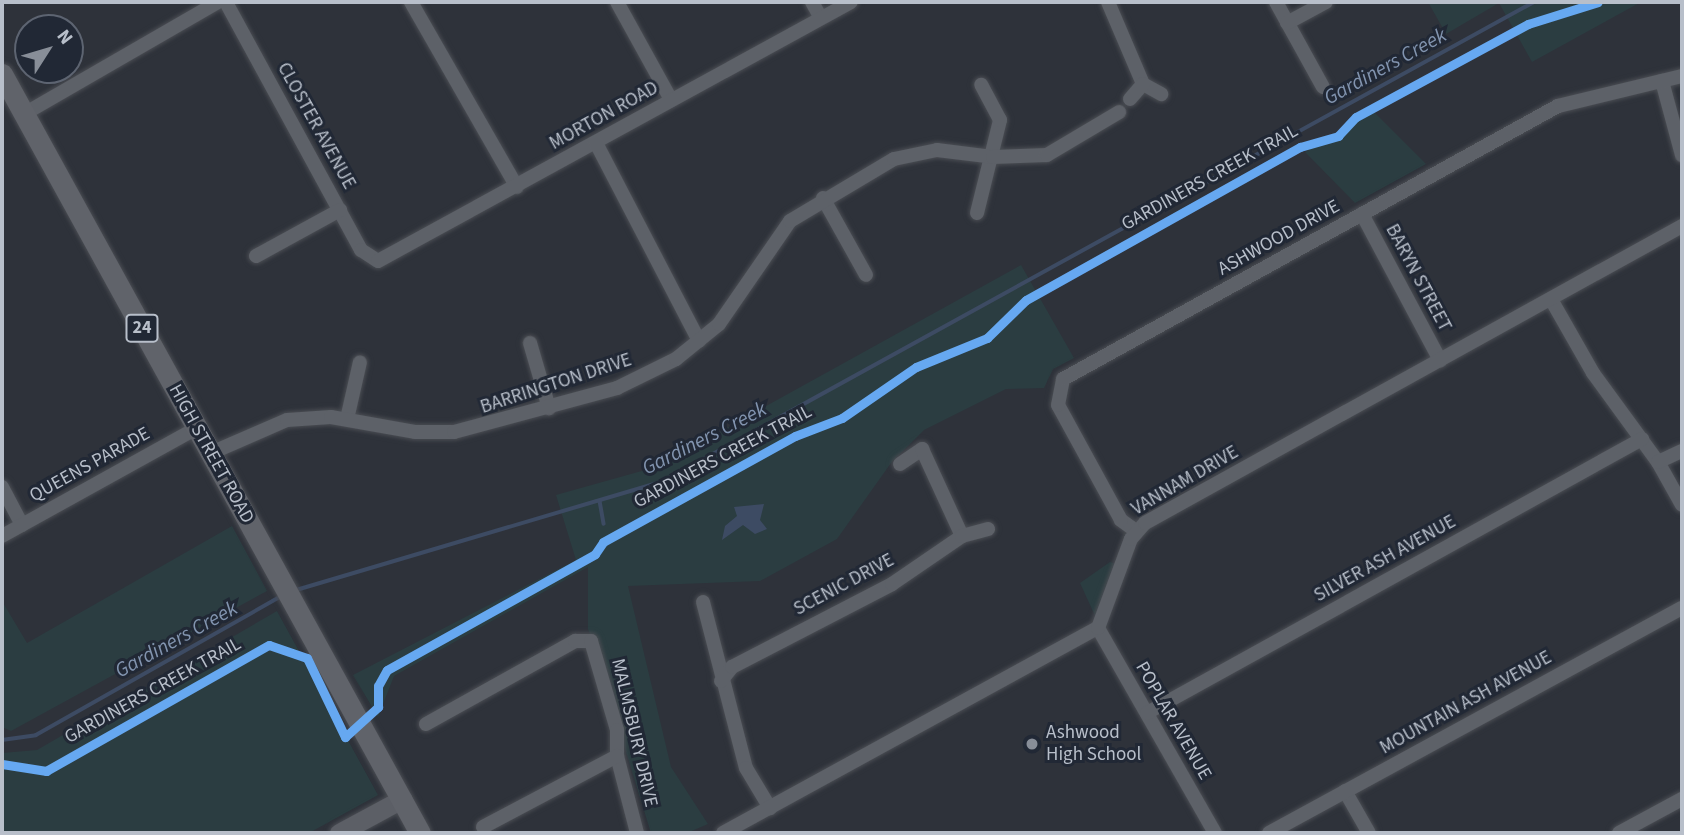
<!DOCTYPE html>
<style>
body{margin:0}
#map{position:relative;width:1684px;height:835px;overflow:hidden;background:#2e323a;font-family:"Source Sans 3",sans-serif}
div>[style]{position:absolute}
.green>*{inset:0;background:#2b3d41}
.water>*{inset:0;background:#3d4b63}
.stream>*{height:3.5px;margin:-1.75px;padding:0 1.75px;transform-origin:1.75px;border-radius:1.75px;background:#3d4b63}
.roads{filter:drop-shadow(0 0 2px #4a4d53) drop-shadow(0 0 2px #4a4d53)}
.street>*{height:14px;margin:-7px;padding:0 7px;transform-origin:7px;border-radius:7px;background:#5d6168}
.secondary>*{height:19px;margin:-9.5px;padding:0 9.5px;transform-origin:9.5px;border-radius:9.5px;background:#5c5f66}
.primary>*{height:21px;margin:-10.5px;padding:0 10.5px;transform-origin:10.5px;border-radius:10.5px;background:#60636a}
.cycleway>*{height:9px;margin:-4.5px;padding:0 4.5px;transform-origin:4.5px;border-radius:4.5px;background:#66a8f1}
.dots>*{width:19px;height:19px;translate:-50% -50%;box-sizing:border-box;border:4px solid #212835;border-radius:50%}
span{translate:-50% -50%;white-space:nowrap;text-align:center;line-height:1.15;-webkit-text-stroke:6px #212835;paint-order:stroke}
.shield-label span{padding:2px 5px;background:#212835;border:2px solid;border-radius:5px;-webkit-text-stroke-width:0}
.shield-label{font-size:18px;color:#b8bfca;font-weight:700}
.street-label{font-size:19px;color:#b8bfca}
.poi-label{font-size:19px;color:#b8bfca}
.left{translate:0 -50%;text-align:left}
.water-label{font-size:21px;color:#8294af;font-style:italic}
.frame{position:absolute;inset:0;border:4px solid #b8bfca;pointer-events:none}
.north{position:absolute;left:14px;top:14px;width:70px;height:70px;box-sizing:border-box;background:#212835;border:2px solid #5d6471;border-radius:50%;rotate:53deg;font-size:19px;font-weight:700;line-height:28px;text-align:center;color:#b8bfca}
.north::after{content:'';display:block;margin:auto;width:24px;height:32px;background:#888e98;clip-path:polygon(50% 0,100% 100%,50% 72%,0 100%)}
</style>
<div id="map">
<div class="green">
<div style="clip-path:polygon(1428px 2px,1641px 2px,1532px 62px,1499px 3px,1446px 34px)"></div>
<div style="clip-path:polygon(1374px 112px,1426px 164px,1355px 203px,1305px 152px)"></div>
<div style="clip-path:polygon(1021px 265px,1074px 358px,1053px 369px,1044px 388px,1006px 389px,924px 430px,891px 463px,837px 539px,760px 581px,628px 586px,671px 767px,708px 824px,687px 833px,651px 833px,588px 629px,588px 567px,394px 676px,378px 717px,353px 675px,576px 560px,556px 495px,656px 467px)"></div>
<div style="clip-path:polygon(232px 526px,267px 591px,11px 731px,2px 727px,2px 601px,27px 643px)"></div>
<div style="clip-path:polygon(1110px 562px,1117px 564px,1096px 618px,1080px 583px)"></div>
<div style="clip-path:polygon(277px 611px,378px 795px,309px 833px,2px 833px,2px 753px,37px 750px)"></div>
</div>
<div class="water">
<div style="clip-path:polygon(764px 504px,760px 520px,767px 529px,755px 534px,743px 525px,722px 540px,725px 526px,737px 516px,734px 507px)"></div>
</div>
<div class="stream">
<div style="left:600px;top:501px;width:23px;rotate:80deg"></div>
<div style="left:293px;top:591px;width:385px;rotate:-16.5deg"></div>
<div style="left:662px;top:482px;width:995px;rotate:-28.83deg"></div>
<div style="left:2px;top:740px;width:34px;rotate:-8deg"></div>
<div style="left:36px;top:735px;width:280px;rotate:-29.5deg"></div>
</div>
<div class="roads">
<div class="street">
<div style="left:411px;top:2px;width:213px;rotate:60.2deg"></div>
<div style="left:617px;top:2px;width:112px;rotate:61.1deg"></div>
<div style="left:812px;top:2px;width:18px;rotate:61deg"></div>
<div style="left:1108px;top:2px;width:89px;rotate:66.9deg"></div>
<div style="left:1143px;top:84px;width:21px;rotate:29deg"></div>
<div style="left:1276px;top:2px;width:97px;rotate:61.1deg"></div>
<div style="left:228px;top:6px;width:278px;rotate:61.4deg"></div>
<div style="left:361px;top:250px;width:20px;rotate:33deg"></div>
<div style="left:378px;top:261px;width:539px;rotate:-28.7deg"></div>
<div style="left:1287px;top:23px;width:44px;rotate:-28.3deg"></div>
<div style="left:1662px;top:81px;width:77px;rotate:74.9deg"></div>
<div style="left:1130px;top:99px;width:20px;rotate:-49deg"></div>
<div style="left:24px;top:114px;width:224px;rotate:-30deg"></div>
<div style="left:596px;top:143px;width:223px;rotate:62.5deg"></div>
<div style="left:823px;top:198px;width:88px;rotate:60.8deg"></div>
<div style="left:977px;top:213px;width:96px;rotate:-76.1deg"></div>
<div style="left:1000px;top:120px;width:40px;rotate:-118deg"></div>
<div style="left:1362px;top:214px;width:166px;rotate:61.9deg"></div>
<div style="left:256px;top:256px;width:96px;rotate:-28.7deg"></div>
<div style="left:1552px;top:301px;width:83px;rotate:60.3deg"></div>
<div style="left:1593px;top:373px;width:110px;rotate:53.9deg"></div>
<div style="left:1658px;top:462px;width:49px;rotate:60.8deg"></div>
<div style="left:530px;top:343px;width:68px;rotate:73.7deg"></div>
<div style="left:347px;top:419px;width:58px;rotate:-77.2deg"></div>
<div style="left:211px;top:453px;width:83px;rotate:-23.5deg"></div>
<div style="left:287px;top:420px;width:44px;rotate:-3.9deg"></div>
<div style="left:331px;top:417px;width:85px;rotate:10.1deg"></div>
<div style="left:415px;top:432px;width:39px"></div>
<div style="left:454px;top:432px;width:169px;rotate:-15.1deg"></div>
<div style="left:617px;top:388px;width:66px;rotate:-26.2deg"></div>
<div style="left:676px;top:359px;width:55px;rotate:-39.1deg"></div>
<div style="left:719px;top:324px;width:125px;rotate:-55.4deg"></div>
<div style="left:790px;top:221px;width:121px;rotate:-30.8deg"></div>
<div style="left:894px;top:159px;width:44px;rotate:-11.8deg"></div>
<div style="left:937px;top:150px;width:56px;rotate:7.1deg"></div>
<div style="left:993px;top:157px;width:54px;rotate:-2.1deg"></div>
<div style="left:1047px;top:155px;width:84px;rotate:-30.8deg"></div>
<div style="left:1658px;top:462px;width:26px;rotate:-25deg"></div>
<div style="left:900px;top:464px;width:27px;rotate:-34deg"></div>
<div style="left:922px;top:449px;width:96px;rotate:65.3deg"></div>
<div style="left:2px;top:487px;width:43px;rotate:62.2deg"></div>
<div style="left:1136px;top:531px;width:19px;rotate:-144deg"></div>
<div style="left:1121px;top:520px;width:131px;rotate:-118.7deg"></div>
<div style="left:1058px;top:405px;width:26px;rotate:-79deg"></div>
<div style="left:1063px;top:379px;width:565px;rotate:-28.88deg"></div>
<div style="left:1558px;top:106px;width:128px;rotate:-13.6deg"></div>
<div style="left:2px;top:536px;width:223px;rotate:-29deg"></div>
<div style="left:703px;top:602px;width:171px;rotate:75.5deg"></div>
<div style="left:746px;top:768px;width:47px;rotate:59deg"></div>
<div style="left:1098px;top:628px;width:236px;rotate:60.3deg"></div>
<div style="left:721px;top:681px;width:18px;rotate:-52deg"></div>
<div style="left:732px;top:667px;width:180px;rotate:-27.4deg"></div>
<div style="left:892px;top:584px;width:85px;rotate:-34.4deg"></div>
<div style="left:962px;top:536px;width:27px;rotate:-15deg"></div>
<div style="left:1147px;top:713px;width:566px;rotate:-28.97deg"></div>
<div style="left:426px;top:724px;width:171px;rotate:-29.1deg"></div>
<div style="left:575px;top:641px;width:16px"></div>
<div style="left:591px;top:641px;width:93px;rotate:73.7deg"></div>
<div style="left:617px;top:730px;width:26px;rotate:90deg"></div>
<div style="left:617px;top:756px;width:80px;rotate:75.4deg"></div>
<div style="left:1345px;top:791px;width:48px;rotate:60.3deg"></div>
<div style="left:483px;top:827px;width:152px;rotate:-27.9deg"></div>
<div style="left:723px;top:833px;width:427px;rotate:-28.7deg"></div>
<div style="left:1098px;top:628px;width:95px;rotate:-69.7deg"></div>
<div style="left:1131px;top:539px;width:21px;rotate:-49deg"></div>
<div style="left:1145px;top:523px;width:614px;rotate:-28.95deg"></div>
<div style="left:1269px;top:833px;width:470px;rotate:-28.6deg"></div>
<div style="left:1619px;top:833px;width:72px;rotate:-28.4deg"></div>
</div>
<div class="secondary">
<div style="left:339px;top:833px;width:72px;rotate:-28.4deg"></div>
</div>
<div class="primary">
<div style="left:2px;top:74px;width:866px;rotate:61.16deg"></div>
</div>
</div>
<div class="cycleway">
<div style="left:2px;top:764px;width:45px;rotate:9deg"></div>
<div style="left:46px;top:771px;width:256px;rotate:-29.5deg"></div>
<div style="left:269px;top:645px;width:40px;rotate:18.9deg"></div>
<div style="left:307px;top:658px;width:88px;rotate:64.3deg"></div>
<div style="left:345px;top:737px;width:45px;rotate:-42.3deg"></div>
<div style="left:378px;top:707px;width:21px;rotate:-90deg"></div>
<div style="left:378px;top:686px;width:18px;rotate:-61deg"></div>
<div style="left:387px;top:670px;width:238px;rotate:-29.1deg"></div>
<div style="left:595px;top:554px;width:14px;rotate:-56deg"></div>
<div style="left:603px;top:542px;width:219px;rotate:-28.9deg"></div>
<div style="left:795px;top:436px;width:50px;rotate:-21deg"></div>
<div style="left:842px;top:418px;width:90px;rotate:-34.6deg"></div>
<div style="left:916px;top:367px;width:77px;rotate:-22.2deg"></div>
<div style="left:987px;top:338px;width:54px;rotate:-44.3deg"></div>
<div style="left:1026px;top:300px;width:314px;rotate:-29.2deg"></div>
<div style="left:1300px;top:147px;width:40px;rotate:-16deg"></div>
<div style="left:1338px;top:136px;width:26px;rotate:-47deg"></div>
<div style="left:1356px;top:117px;width:196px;rotate:-28.4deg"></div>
<div style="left:1528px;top:24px;width:73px;rotate:-17.4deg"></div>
</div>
<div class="dots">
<div style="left:1032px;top:744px;background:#888e98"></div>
</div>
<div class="shield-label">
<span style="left:142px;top:328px">24</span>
</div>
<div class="street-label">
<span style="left:604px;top:116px;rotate:-29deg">MORTON ROAD</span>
<span style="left:316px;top:126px;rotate:61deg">CLOSTER AVENUE</span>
<span style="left:1210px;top:178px;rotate:-29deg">GARDINERS CREEK TRAIL</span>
<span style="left:1279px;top:238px;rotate:-29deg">ASHWOOD DRIVE</span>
<span style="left:1418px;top:278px;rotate:62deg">BARYN STREET</span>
<span style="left:556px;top:384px;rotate:-18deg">BARRINGTON DRIVE</span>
<span style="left:211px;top:454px;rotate:61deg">HIGH STREET ROAD</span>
<span style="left:723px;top:457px;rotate:-28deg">GARDINERS CREEK TRAIL</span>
<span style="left:90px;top:465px;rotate:-29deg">QUEENS PARADE</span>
<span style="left:1185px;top:481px;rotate:-30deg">VANNAM DRIVE</span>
<span style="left:1385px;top:559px;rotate:-29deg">SILVER ASH AVENUE</span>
<span style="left:844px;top:585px;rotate:-28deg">SCENIC DRIVE</span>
<span style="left:153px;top:691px;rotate:-29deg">GARDINERS CREEK TRAIL</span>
<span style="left:1466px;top:703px;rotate:-29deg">MOUNTAIN ASH AVENUE</span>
<span style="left:1173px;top:721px;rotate:60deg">POPLAR AVENUE</span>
<span style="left:634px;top:733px;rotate:77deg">MALMSBURY DRIVE</span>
</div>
<div class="poi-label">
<span class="left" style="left:1046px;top:744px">Ashwood<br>High School</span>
</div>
<div class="water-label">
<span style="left:1385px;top:66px;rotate:-29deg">Gardiners Creek</span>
<span style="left:704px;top:438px;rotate:-27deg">Gardiners Creek</span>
<span style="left:176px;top:639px;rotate:-29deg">Gardiners Creek</span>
</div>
<div class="frame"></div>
<div class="north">N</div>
</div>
